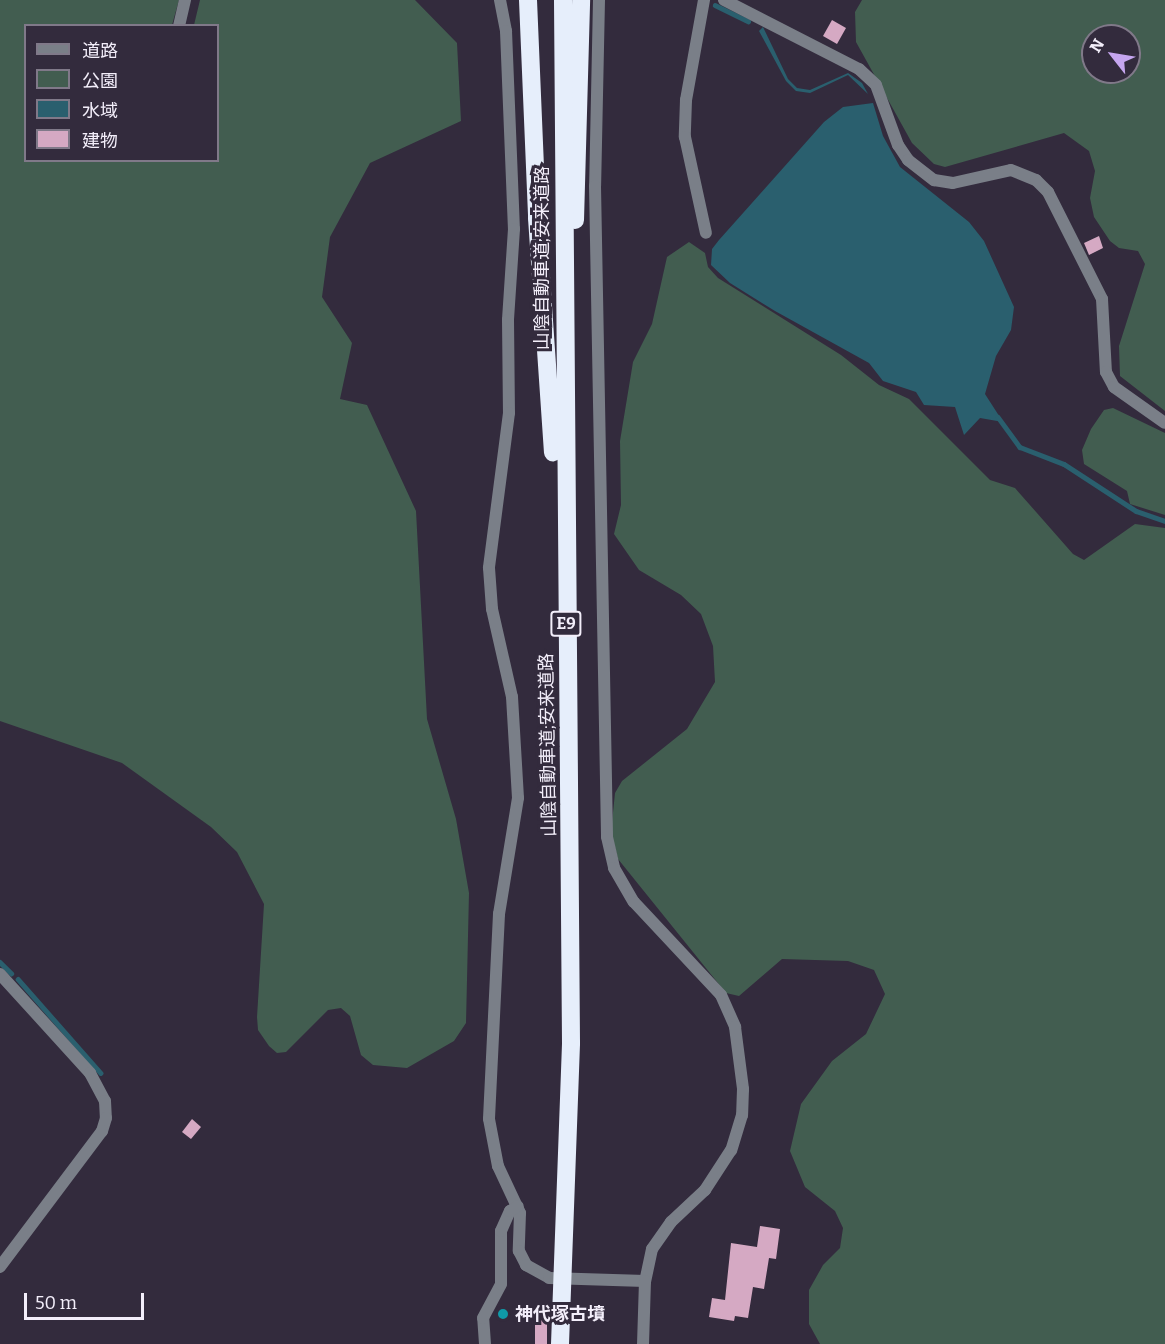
<!DOCTYPE html>
<meta charset="utf-8">
<style>
body{margin:0}
#map{position:relative;width:1165px;height:1344px;overflow:hidden;background:#332b3d;font-family:Bitter,"Noto Sans JP",serif}
div>[style]{position:absolute}
.green>*{inset:0;background:#425d50}
.water>*{inset:0;background:#2a5f6e}
.stream>*{height:4.5px;margin:-2.25px;padding:0 2.25px;transform-origin:2.25px;border-radius:2.25px;background:#2a5f6e}
.building>*{inset:0;background:#d5a9c3}
.minor>*{height:12px;margin:-6px;padding:0 6px;transform-origin:6px;border-radius:6px;background:#7a7f88}
.motorway>*{height:18px;margin:-9px;padding:0 9px;transform-origin:9px;border-radius:9px;background:#e6eefb}
.dots>*{width:16px;height:16px;translate:-50% -50%;box-sizing:border-box;border:3px solid #332b3d;border-radius:50%}
span{translate:-50% -50%;white-space:nowrap;text-align:center;line-height:1.15;-webkit-text-stroke:6px #332b3d;paint-order:stroke}
.shield-label span{padding:2px 4px;background:#332b3d;border:2px solid;border-radius:4px;-webkit-text-stroke-width:0}
.shield-label{font-size:16px;color:#f3eefa;font-weight:700}
.street-label{font-size:18px;color:#f3eefa}
.poi-label{font-size:18px;color:#f3eefa;font-weight:700}
.left{translate:0 -50%;text-align:left}
.legend{position:absolute;left:24px;top:24px;width:195px;height:138px;box-sizing:border-box;background:#332b3d;border:2px solid #807989;margin:0;padding:8px 10px;list-style:none;font-size:18px;color:#f3eefa}
.legend li{display:flex;align-items:center;gap:12px;height:30px}
.legend b{width:30px;border:2px solid #807989}
.north{position:absolute;left:1081px;top:24px;width:60px;height:60px;box-sizing:border-box;background:#332b3d;border:2px solid #807989;border-radius:50%;rotate:301deg;font-size:16px;font-weight:700;line-height:24px;text-align:center;color:#f3eefa}
.north::after{content:'';display:block;margin:auto;width:21px;height:27px;background:#c6a6f0;clip-path:polygon(50% 0,100% 100%,50% 72%,0 100%)}
.scale{position:absolute;left:24px;top:1293px;width:120px;height:27px;box-sizing:border-box;border:3px solid #f3eefa;border-top:0;padding-left:8px;font-size:18px;line-height:21px;white-space:nowrap;color:#f3eefa;-webkit-text-stroke:4px #332b3d;paint-order:stroke}
</style>
<div id="map">
<div class="green">
<div style="clip-path:polygon(0 0,179px 0,172px 25px,26px 26px,26px 160px,218px 160px,218px 26px,194px 25px,200px 0,415px 0,457px 43px,461px 121px,370px 163px,330px 237px,322px 297px,352px 343px,340px 399px,367px 405px,416px 511px,427px 719px,456px 819px,469px 893px,466px 1023px,454px 1041px,407px 1068px,373px 1065px,361px 1055px,350px 1016px,341px 1008px,328px 1010px,286px 1052px,277px 1053px,269px 1046px,258px 1030px,257px 1017px,264px 904px,237px 852px,211px 827px,122px 763px,0 721px)"></div>
<div style="clip-path:polygon(evenodd,862px 0,1165px 0,1165px 411px,1120px 376px,1119px 346px,1145px 264px,1138px 251px,1119px 248px,1110px 241px,1094px 217px,1090px 198px,1095px 171px,1089px 151px,1064px 133px,945px 167px,934px 164px,912px 143px,856px 42px,855px 12px,862px 0,1093px 36px,1129px 36px,1129px 72px,1093px 72px,1093px 36px)"></div>
<div style="clip-path:polygon(689px 242px,705px 253px,708px 267px,718px 278px,841px 355px,879px 385px,909px 399px,990px 480px,1015px 488px,1073px 554px,1084px 560px,1135px 524px,1165px 528px,1165px 1344px,820px 1344px,809px 1324px,809px 1290px,823px 1265px,840px 1248px,843px 1228px,835px 1211px,805px 1187px,790px 1151px,801px 1104px,832px 1061px,866px 1034px,885px 994px,874px 970px,848px 961px,782px 959px,739px 996px,726px 993px,618px 859px,611px 832px,615px 793px,622px 781px,687px 729px,715px 682px,713px 646px,701px 614px,681px 595px,639px 570px,614px 534px,621px 505px,620px 441px,633px 362px,652px 324px,667px 257px)"></div>
<div style="clip-path:polygon(1113px 408px,1165px 433px,1165px 515px,1130px 504px,1127px 491px,1084px 464px,1082px 450px,1091px 429px,1104px 410px)"></div>
</div>
<div class="water">
<div style="clip-path:polygon(763px 27px,788px 79px,797px 88px,810px 90px,848px 73px,862px 83px,868px 94px,848px 75px,810px 93px,796px 91px,786px 81px,759px 31px)"></div>
<div style="clip-path:polygon(873px 103px,883px 136px,900px 167px,969px 222px,984px 241px,1014px 307px,1011px 330px,996px 356px,985px 394px,1003px 422px,980px 418px,964px 435px,955px 407px,924px 405px,916px 392px,883px 381px,869px 363px,775px 311px,730px 283px,711px 265px,712px 249px,719px 240px,824px 122px,843px 107px)"></div>
</div>
<div class="stream">
<div style="left:715px;top:5px;width:37px;rotate:26deg"></div>
<div style="left:998px;top:417px;width:37px;rotate:54deg"></div>
<div style="left:1020px;top:447px;width:47px;rotate:21.1deg"></div>
<div style="left:1064px;top:464px;width:86px;rotate:33.1deg"></div>
<div style="left:1136px;top:511px;width:31px;rotate:19deg"></div>
<div style="left:0;top:962px;width:16px;rotate:45deg"></div>
<div style="left:18px;top:979px;width:125px;rotate:48.6deg"></div>
</div>
<div class="building">
<div style="clip-path:polygon(832px 20px,846px 28px,837px 44px,823px 36px)"></div>
<div style="clip-path:polygon(1099px 236px,1103px 248px,1089px 255px,1084px 243px)"></div>
<div style="clip-path:polygon(192px 1119px,201px 1127px,191px 1139px,182px 1132px)"></div>
<div style="clip-path:polygon(760px 1226px,780px 1229px,776px 1259px,769px 1258px,764px 1289px,753px 1287px,748px 1318px,735px 1316px,734px 1321px,709px 1317px,712px 1298px,725px 1300px,731px 1243px,757px 1247px)"></div>
<div style="clip-path:polygon(535px 1318px,547px 1318px,547px 1344px,535px 1344px)"></div>
</div>
<div class="minor">
<div style="left:500px;top:0;width:32px;rotate:79deg"></div>
<div style="left:506px;top:31px;width:198px;rotate:87.7deg"></div>
<div style="left:514px;top:229px;width:91px;rotate:93.8deg"></div>
<div style="left:508px;top:320px;width:93px;rotate:89.4deg"></div>
<div style="left:509px;top:413px;width:156px;rotate:97.4deg"></div>
<div style="left:489px;top:568px;width:41px;rotate:85.8deg"></div>
<div style="left:492px;top:609px;width:90px;rotate:77.2deg"></div>
<div style="left:512px;top:697px;width:101px;rotate:86.6deg"></div>
<div style="left:518px;top:798px;width:118px;rotate:99.3deg"></div>
<div style="left:499px;top:914px;width:205px;rotate:92.8deg"></div>
<div style="left:489px;top:1119px;width:48px;rotate:79.2deg"></div>
<div style="left:498px;top:1166px;width:52px;rotate:64.9deg"></div>
<div style="left:520px;top:1213px;width:38px;rotate:92deg"></div>
<div style="left:519px;top:1251px;width:16px;rotate:63deg"></div>
<div style="left:526px;top:1265px;width:26px;rotate:29deg"></div>
<div style="left:549px;top:1278px;width:96px;rotate:1.8deg"></div>
<div style="left:599px;top:0;width:186px;rotate:91.2deg"></div>
<div style="left:595px;top:186px;width:651px;rotate:88.94deg"></div>
<div style="left:607px;top:837px;width:32px;rotate:77deg"></div>
<div style="left:614px;top:868px;width:39px;rotate:60deg"></div>
<div style="left:634px;top:902px;width:127px;rotate:46.9deg"></div>
<div style="left:721px;top:995px;width:35px;rotate:66deg"></div>
<div style="left:735px;top:1027px;width:63px;rotate:82.6deg"></div>
<div style="left:743px;top:1089px;width:26px;rotate:92deg"></div>
<div style="left:742px;top:1115px;width:37px;rotate:107deg"></div>
<div style="left:731px;top:1150px;width:48px;rotate:123deg"></div>
<div style="left:705px;top:1190px;width:47px;rotate:136.7deg"></div>
<div style="left:671px;top:1222px;width:33px;rotate:125deg"></div>
<div style="left:652px;top:1249px;width:33px;rotate:102deg"></div>
<div style="left:645px;top:1281px;width:63px;rotate:91.8deg"></div>
<div style="left:704px;top:0;width:102px;rotate:100.2deg"></div>
<div style="left:686px;top:100px;width:37px;rotate:92deg"></div>
<div style="left:685px;top:137px;width:98px;rotate:77.7deg"></div>
<div style="left:724px;top:0;width:152px;rotate:27.1deg"></div>
<div style="left:859px;top:69px;width:23px;rotate:43deg"></div>
<div style="left:876px;top:85px;width:64px;rotate:69.9deg"></div>
<div style="left:898px;top:145px;width:18px;rotate:56deg"></div>
<div style="left:908px;top:160px;width:33px;rotate:38deg"></div>
<div style="left:934px;top:180px;width:19px;rotate:9deg"></div>
<div style="left:953px;top:183px;width:59px;rotate:-12.6deg"></div>
<div style="left:1011px;top:170px;width:27px;rotate:22deg"></div>
<div style="left:1036px;top:180px;width:17px;rotate:45deg"></div>
<div style="left:1048px;top:192px;width:120px;rotate:63.2deg"></div>
<div style="left:1102px;top:299px;width:73px;rotate:86.9deg"></div>
<div style="left:1106px;top:372px;width:17px;rotate:62deg"></div>
<div style="left:1114px;top:387px;width:62px;rotate:35.2deg"></div>
<div style="left:179px;top:26px;width:27px;rotate:-77deg"></div>
<div style="left:0;top:974px;width:134px;rotate:47.7deg"></div>
<div style="left:90px;top:1073px;width:32px;rotate:62deg"></div>
<div style="left:105px;top:1101px;width:17px;rotate:87deg"></div>
<div style="left:106px;top:1118px;width:14px;rotate:107deg"></div>
<div style="left:102px;top:1131px;width:170px;rotate:126.9deg"></div>
<div style="left:485px;top:1344px;width:26px;rotate:-94deg"></div>
<div style="left:483px;top:1318px;width:38px;rotate:-62deg"></div>
<div style="left:501px;top:1284px;width:53px;rotate:-90deg"></div>
<div style="left:501px;top:1231px;width:22px;rotate:-66deg"></div>
<div style="left:510px;top:1211px;width:9px;rotate:-32deg"></div>
</div>
<div class="motorway">
<div style="left:528px;top:0;width:218px;rotate:87.6deg"></div>
<div style="left:537px;top:218px;width:235px;rotate:86.1deg"></div>
<div style="left:575px;top:220px;width:220px;rotate:-88.4deg"></div>
<div style="left:560px;top:1344px;width:301px;rotate:-87.9deg"></div>
<div style="left:571px;top:1043px;width:1043px;rotate:-90.44deg"></div>
</div>
<div class="dots">
<div style="left:503px;top:1314px;background:#0f9aa8"></div>
</div>
<div class="shield-label">
<span style="left:566px;top:624px">E9</span>
</div>
<div class="street-label">
<span style="left:542px;top:258px;rotate:-90deg">山陰自動車道;安来道路</span>
<span style="left:548px;top:745px;rotate:-91deg">山陰自動車道;安来道路</span>
</div>
<div class="poi-label">
<span class="left" style="left:515px;top:1314px">神代塚古墳</span>
</div>
<ul class="legend">
<li><b style="height:8px;background:#7a7f88"></b>道路</li>
<li><b style="height:16px;background:#425d50"></b>公園</li>
<li><b style="height:16px;background:#2a5f6e"></b>水域</li>
<li><b style="height:16px;background:#d5a9c3"></b>建物</li>
</ul>
<div class="north">N</div>
<div class="scale">50 m</div>
</div>
